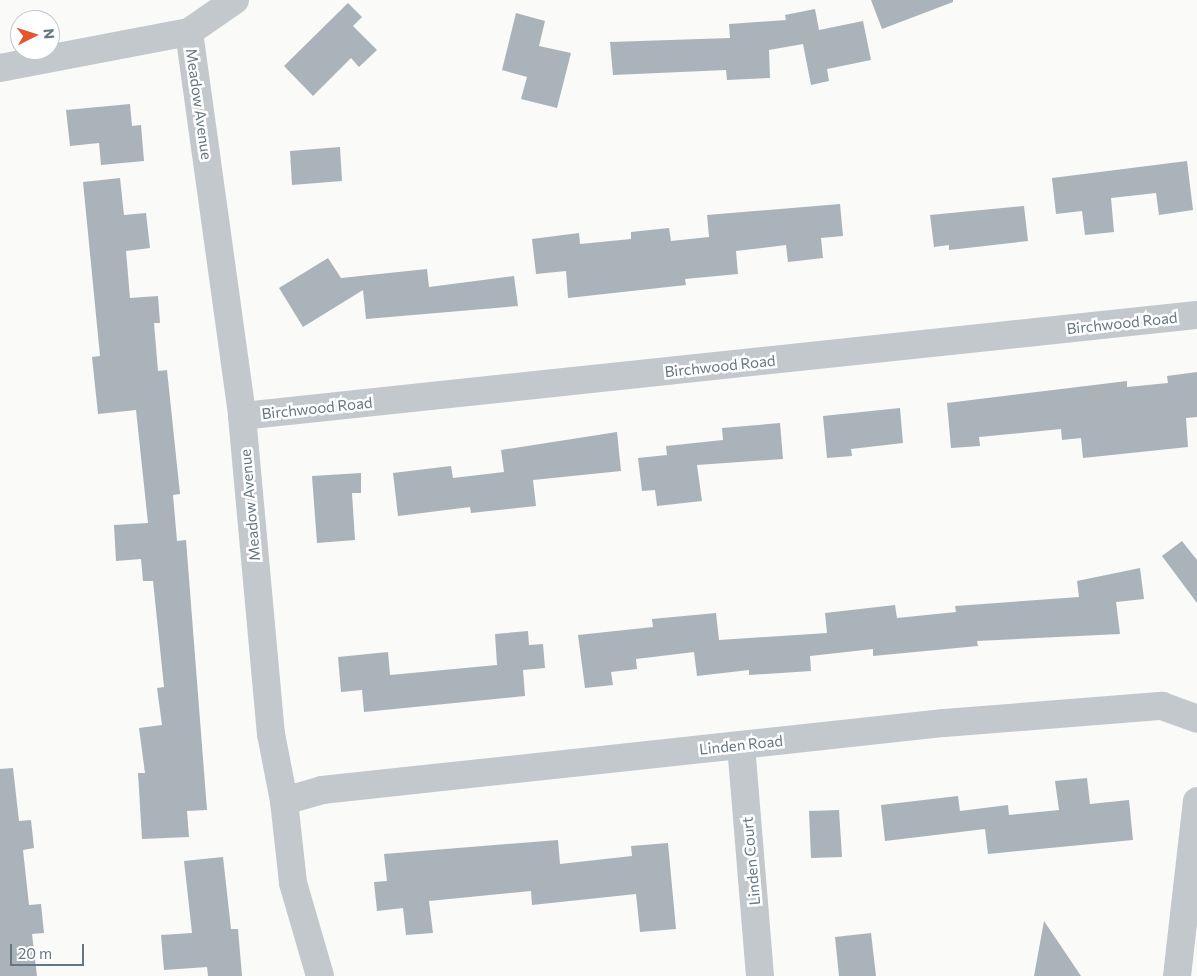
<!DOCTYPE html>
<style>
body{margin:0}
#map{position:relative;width:1197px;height:976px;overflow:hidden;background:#fafaf8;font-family:Commissioner,sans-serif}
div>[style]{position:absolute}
.building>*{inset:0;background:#aab3b9}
.minor>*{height:28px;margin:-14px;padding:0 14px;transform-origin:14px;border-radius:14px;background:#c3c8cc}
span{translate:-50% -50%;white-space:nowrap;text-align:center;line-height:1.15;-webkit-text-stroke:5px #fff;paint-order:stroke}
.street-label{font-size:15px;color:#657683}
.north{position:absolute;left:10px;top:10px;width:50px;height:50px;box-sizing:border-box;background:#fff;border:1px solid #c1c8cd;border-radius:50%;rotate:85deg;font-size:14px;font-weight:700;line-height:20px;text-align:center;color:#657683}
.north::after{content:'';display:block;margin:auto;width:18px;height:22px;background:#e4572e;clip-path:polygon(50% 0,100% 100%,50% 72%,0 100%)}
.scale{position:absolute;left:10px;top:944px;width:74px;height:22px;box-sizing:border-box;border:2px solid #657683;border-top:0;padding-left:6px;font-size:15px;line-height:18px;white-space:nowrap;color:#657683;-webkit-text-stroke:4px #fff;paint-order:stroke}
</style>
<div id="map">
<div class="building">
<div style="clip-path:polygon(871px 0,953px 0,953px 2px,882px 29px)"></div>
<div style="clip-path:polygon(348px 3px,362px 17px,353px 26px,377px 50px,359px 67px,351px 58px,313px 96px,284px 66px)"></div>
<div style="clip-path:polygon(815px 9px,819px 30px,863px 21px,871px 60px,827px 69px,829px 81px,811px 85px,803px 44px,769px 50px,770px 78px,727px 80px,726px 70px,613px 75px,610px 42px,730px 38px,729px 24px,786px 20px,785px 15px)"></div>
<div style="clip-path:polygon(516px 13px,545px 21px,539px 46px,571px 53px,557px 108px,521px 99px,527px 77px,502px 70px)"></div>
<div style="clip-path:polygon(130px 104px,132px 126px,141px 125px,144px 161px,101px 165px,99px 143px,70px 146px,66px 110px)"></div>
<div style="clip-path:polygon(340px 147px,342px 181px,292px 185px,290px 151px)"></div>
<div style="clip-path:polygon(1187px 161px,1193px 210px,1159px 215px,1156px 193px,1111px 198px,1114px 232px,1085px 235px,1082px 211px,1056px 214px,1052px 178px)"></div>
<div style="clip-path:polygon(120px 178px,124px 215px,146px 213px,150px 248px,126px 251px,130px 298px,158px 296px,160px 323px,154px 323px,158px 371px,167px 370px,180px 494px,173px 495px,177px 541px,186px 540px,207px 810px,187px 811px,189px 837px,142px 839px,138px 773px,145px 773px,139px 728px,162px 725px,157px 688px,164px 687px,153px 581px,143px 581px,141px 559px,116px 561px,114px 525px,148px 523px,136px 410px,98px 414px,92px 357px,100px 356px,83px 182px)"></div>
<div style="clip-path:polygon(840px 204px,843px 236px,821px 238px,823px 258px,788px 262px,786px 245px,736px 251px,738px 274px,685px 279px,686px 285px,568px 298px,566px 271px,536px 274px,532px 239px,579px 233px,580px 244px,631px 239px,631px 232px,669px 228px,671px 241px,709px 237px,707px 215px)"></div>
<div style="clip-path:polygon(1024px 206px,1028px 241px,949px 250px,949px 245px,934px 247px,930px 215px)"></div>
<div style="clip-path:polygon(328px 258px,341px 278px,427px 269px,429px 287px,514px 276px,518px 306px,366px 319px,363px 290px,303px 327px,279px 288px)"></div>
<div style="clip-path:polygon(1197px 372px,1197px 417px,1186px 418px,1188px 447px,1083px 458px,1081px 438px,1062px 440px,1061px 429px,979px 437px,980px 446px,951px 448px,947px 403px,1127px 381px,1127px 387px,1168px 383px,1167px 376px)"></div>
<div style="clip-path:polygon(900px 408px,903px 443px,851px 449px,852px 456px,827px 458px,823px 416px)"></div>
<div style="clip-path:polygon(780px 423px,783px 459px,697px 465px,702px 501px,657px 506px,655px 490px,642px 491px,638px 458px,667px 455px,666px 446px,723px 440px,722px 428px)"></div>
<div style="clip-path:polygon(617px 432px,621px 471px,533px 480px,536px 506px,471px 513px,470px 507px,398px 516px,393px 473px,451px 466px,453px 478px,504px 472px,501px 450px)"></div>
<div style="clip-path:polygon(361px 473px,361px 493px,352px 493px,355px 540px,317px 543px,312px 476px)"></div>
<div style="clip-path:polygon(1182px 541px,1197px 560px,1197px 603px,1162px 556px)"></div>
<div style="clip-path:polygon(1140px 568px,1144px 599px,1116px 602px,1120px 634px,977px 641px,978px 646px,873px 656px,873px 649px,810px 656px,811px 671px,749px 675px,749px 670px,697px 676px,694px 652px,636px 659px,637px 669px,611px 672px,613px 685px,585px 688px,578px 635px,653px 627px,652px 619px,716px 613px,719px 640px,827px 633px,825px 613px,895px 605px,897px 618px,956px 612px,955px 606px,1079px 597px,1077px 581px)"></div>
<div style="clip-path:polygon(528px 631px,529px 645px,543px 644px,545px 668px,523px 670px,525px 696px,364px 712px,362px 690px,341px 692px,338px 657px,388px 652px,390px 675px,497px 665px,495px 634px)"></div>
<div style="clip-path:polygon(13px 768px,19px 821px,31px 820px,34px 848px,23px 850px,29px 905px,41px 904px,44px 933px,32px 934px,37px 976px,0 976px,0 769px)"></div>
<div style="clip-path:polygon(1087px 778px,1090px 804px,1129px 800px,1133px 840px,988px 854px,985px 829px,885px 841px,881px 805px,958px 796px,960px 811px,1008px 805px,1009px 815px,1059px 810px,1055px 781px)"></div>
<div style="clip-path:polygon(839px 810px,842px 857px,811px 858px,809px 811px)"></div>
<div style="clip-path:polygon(558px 840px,560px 864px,632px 856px,631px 846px,668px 843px,676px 929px,640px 932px,636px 894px,532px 905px,531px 891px,429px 901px,433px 933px,406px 935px,403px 908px,377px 911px,374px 882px,387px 881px,384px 854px)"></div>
<div style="clip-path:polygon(223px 857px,231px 929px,238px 929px,242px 976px,208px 976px,207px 967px,164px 970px,161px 935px,192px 933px,184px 861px)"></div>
<div style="clip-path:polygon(1044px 921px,1081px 976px,1034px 976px)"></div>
<div style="clip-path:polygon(871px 933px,876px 976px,839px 976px,835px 937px)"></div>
</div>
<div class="minor">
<div style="left:189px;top:32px;width:388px;rotate:82.1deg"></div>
<div style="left:242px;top:416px;width:319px;rotate:84.8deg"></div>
<div style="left:271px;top:734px;width:68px;rotate:79deg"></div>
<div style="left:284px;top:801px;width:82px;rotate:83.7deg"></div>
<div style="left:293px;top:883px;width:97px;rotate:73.8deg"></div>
<div style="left:0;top:68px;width:192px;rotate:-10.8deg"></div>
<div style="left:189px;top:32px;width:56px;rotate:-34.8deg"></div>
<div style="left:242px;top:416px;width:960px;rotate:-6.04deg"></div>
<div style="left:741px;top:745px;width:232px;rotate:85.3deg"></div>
<div style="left:284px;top:801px;width:40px;rotate:-16deg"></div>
<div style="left:322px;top:790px;width:626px;rotate:-6.15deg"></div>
<div style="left:944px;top:723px;width:219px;rotate:-4.5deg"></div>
<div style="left:1162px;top:706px;width:37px;rotate:20deg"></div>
<div style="left:1177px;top:976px;width:176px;rotate:-83.5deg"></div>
</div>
<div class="street-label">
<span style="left:199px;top:104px;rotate:82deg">Meadow Avenue</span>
<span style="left:1122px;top:323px;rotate:-6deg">Birchwood Road</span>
<span style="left:720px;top:366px;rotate:-6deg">Birchwood Road</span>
<span style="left:317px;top:408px;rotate:-6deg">Birchwood Road</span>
<span style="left:250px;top:505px;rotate:-95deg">Meadow Avenue</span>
<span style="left:741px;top:745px;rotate:-6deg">Linden Road</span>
<span style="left:751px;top:861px;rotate:-95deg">Linden Court</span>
</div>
<div class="north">N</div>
<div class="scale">20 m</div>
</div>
